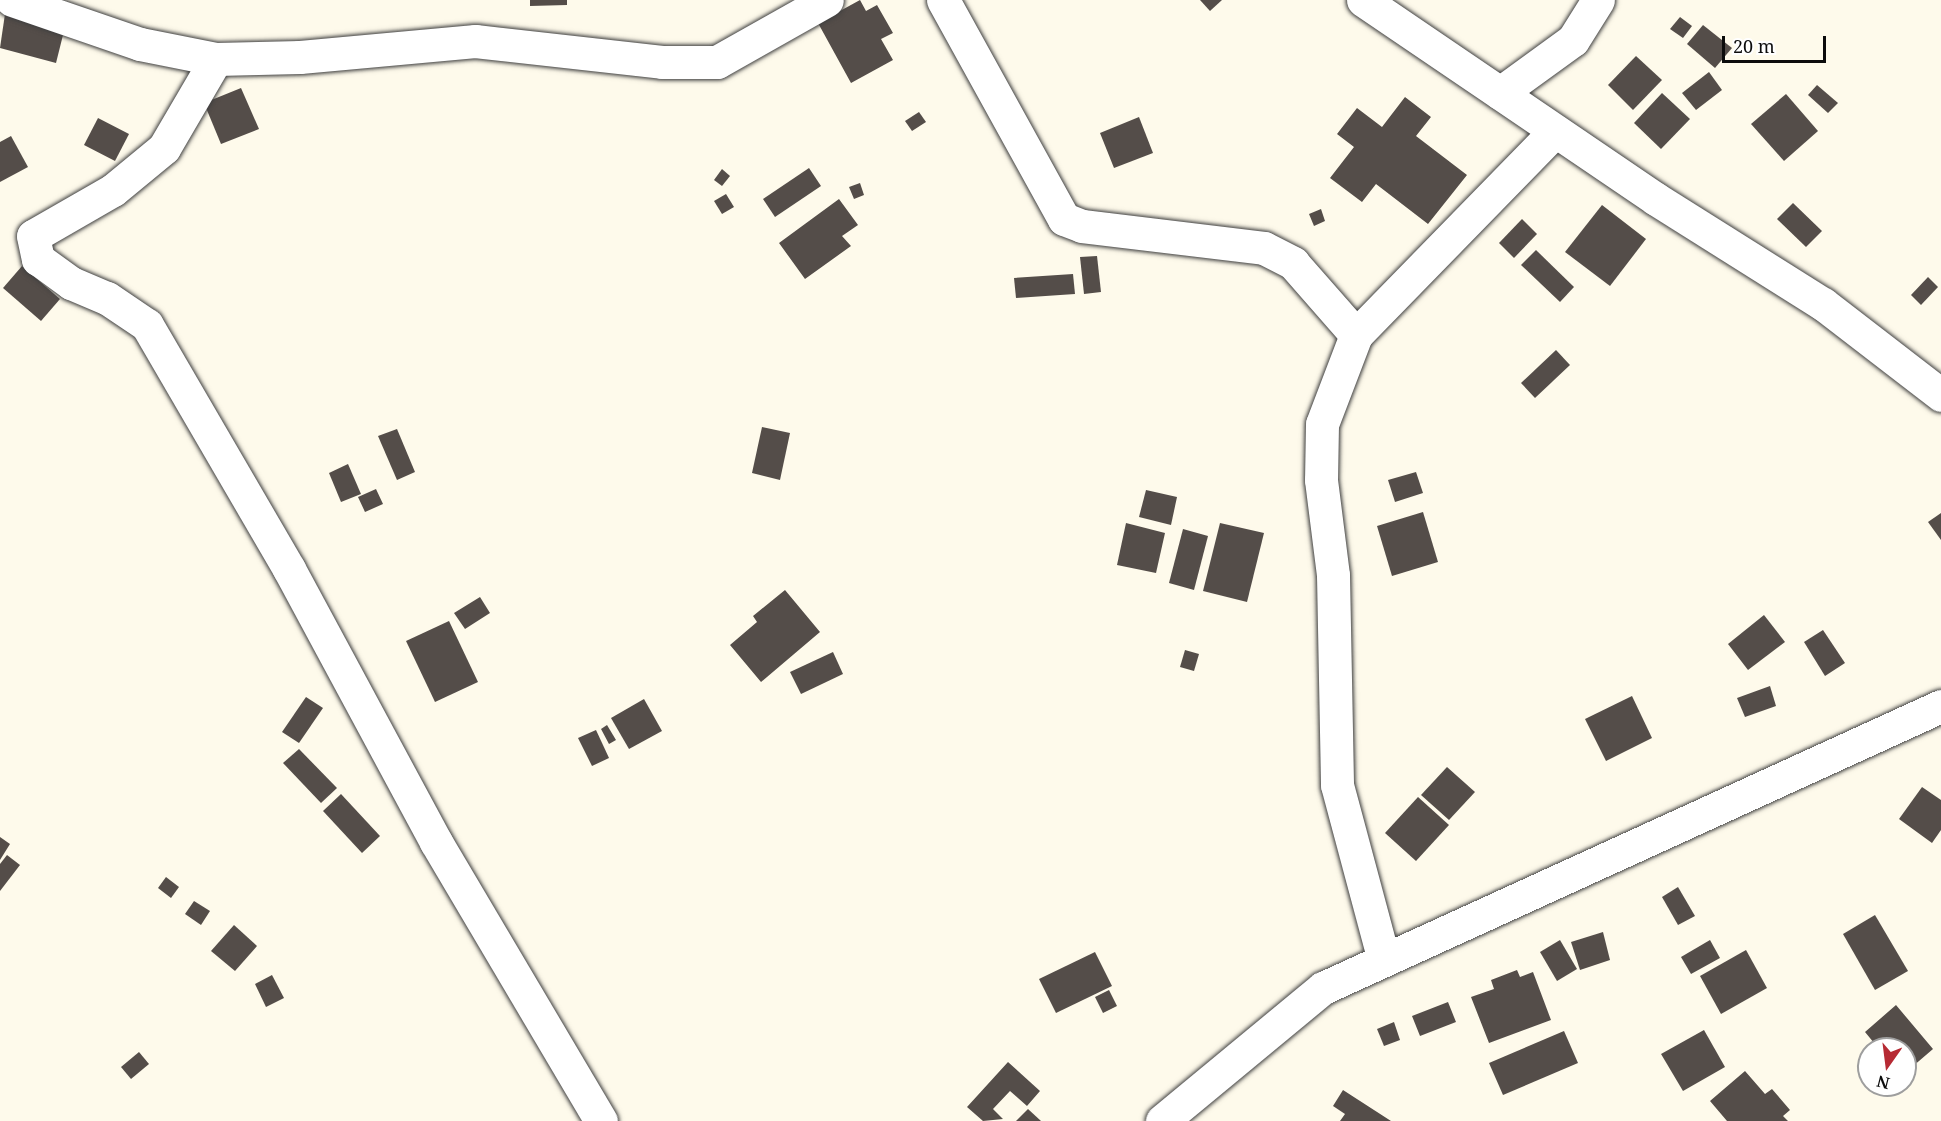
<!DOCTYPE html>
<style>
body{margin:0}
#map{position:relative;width:1941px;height:1121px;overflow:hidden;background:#fefaeb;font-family:"Noto Serif",serif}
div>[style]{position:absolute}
.building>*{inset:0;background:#544d49}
.roads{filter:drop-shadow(0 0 2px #3f3f3f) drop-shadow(0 0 2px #3f3f3f)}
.minor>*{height:33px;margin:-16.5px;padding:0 16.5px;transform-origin:16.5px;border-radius:16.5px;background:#fff}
span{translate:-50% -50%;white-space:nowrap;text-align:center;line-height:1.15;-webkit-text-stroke:6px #fff;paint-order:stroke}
.north{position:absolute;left:1857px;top:1037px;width:60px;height:60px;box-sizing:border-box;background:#fff;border:2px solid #9e9e9e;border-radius:50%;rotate:194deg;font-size:16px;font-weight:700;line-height:24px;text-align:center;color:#0c0c0c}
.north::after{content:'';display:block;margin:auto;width:21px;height:27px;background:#b62a33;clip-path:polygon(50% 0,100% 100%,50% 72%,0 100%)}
.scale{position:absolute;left:1722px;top:36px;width:104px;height:27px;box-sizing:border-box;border:3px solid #0c0c0c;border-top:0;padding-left:8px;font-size:18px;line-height:21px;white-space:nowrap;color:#0c0c0c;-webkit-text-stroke:4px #fff;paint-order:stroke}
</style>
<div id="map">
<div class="building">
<div style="clip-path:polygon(530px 0,567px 0,567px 5px,530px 6px)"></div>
<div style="clip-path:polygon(860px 0,866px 11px,877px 5px,893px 33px,881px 39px,893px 60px,851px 83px,818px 23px)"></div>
<div style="clip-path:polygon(1200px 0,1222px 0,1210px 11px)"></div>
<div style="clip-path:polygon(6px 7px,66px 23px,56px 63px,0 48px)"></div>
<div style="clip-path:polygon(1680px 17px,1692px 26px,1683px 38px,1670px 29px)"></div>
<div style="clip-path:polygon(1703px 25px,1732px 48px,1715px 68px,1687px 44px)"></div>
<div style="clip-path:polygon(1636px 56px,1662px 80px,1633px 110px,1608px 85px)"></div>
<div style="clip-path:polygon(1709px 72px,1722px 90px,1696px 110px,1682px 93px)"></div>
<div style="clip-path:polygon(1817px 85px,1838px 103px,1828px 113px,1808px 95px)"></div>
<div style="clip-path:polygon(241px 88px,259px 129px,221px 144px,204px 103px)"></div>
<div style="clip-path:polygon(1662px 93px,1690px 119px,1661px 149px,1634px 123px)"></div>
<div style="clip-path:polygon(1786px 94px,1818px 131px,1784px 161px,1751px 124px)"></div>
<div style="clip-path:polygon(1405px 97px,1431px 117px,1416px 136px,1467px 175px,1428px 224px,1376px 184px,1362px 202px,1330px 178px,1354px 147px,1337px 134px,1357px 108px,1382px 127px)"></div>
<div style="clip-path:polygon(919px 112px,926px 122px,912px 131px,905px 121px)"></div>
<div style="clip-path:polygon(1139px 117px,1153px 153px,1114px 168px,1100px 133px)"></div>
<div style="clip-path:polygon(98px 118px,129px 134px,115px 161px,84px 145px)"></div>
<div style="clip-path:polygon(11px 136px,28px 167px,0 182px,0 142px)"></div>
<div style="clip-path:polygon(809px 168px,821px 186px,775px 217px,763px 199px)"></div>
<div style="clip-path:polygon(722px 169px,730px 176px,722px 186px,714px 180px)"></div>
<div style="clip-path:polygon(860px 183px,864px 195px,854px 199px,849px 187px)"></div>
<div style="clip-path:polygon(726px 194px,734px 207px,722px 214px,714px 201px)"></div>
<div style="clip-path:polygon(839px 199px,858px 225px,842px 236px,851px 246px,805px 279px,779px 243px)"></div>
<div style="clip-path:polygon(1793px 203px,1822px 231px,1806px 247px,1777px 219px)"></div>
<div style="clip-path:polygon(1602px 205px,1646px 239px,1610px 286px,1565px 252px)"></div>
<div style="clip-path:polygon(1321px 209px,1325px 221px,1314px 226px,1309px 214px)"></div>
<div style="clip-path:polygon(1522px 219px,1537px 234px,1514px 258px,1499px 243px)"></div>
<div style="clip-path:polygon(1536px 250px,1574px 287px,1560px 302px,1521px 265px)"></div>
<div style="clip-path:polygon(1097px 256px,1101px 292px,1084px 294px,1080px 257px)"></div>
<div style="clip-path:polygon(22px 266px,60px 299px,41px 321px,3px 288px)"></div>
<div style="clip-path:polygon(1073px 274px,1075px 294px,1016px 298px,1014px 278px)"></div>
<div style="clip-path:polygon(1928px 277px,1938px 287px,1921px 305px,1911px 295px)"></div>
<div style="clip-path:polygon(1556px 350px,1570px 365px,1535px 398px,1521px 383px)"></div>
<div style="clip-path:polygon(762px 427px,790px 433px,780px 480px,752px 473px)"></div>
<div style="clip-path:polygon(397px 429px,415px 472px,397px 480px,378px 436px)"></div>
<div style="clip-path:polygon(348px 464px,361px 494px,341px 502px,329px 473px)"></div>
<div style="clip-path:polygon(1416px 472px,1423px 493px,1395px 502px,1388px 480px)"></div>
<div style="clip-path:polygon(376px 489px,383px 504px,365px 512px,358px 497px)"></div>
<div style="clip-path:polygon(1146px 490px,1177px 497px,1171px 525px,1139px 517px)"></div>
<div style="clip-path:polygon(1423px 512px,1438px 562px,1392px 576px,1377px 526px)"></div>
<div style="clip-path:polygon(1941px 513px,1941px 540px,1928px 522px)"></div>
<div style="clip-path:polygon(1126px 523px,1165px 533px,1156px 573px,1117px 565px)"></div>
<div style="clip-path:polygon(1220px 523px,1264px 533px,1247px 602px,1203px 591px)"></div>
<div style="clip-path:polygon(1183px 529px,1208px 536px,1194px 590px,1169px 583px)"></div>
<div style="clip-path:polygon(785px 590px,820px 632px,761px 682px,730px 645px,757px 622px,753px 616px)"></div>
<div style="clip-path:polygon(480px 597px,490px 613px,465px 629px,454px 613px)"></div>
<div style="clip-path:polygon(1764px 615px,1785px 642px,1748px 670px,1728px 644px)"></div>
<div style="clip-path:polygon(449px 621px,478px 682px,435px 702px,406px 641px)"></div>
<div style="clip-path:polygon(1823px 630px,1845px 663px,1825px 676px,1804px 642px)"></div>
<div style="clip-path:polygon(1185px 650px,1199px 654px,1194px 671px,1180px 667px)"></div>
<div style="clip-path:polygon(833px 652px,843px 674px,801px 694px,790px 672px)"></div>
<div style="clip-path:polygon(1770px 686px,1776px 706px,1745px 717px,1737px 698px)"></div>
<div style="clip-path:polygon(1632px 696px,1652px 738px,1606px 761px,1585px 719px)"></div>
<div style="clip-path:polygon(306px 697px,323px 708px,299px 743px,282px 732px)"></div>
<div style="clip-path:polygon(644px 699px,662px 731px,629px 749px,611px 718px)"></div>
<div style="clip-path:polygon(607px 725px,616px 740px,609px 744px,601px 729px)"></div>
<div style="clip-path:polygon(596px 730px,609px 758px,592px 766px,578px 738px)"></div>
<div style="clip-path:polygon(299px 749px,337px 788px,321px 803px,283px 763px)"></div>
<div style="clip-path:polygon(1447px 767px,1475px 792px,1449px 820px,1421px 795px)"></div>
<div style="clip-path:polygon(1922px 787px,1941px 800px,1941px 830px,1932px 843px,1899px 819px)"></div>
<div style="clip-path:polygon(341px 794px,380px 836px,362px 853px,323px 811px)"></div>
<div style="clip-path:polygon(1418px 797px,1449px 825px,1416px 861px,1385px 833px)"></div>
<div style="clip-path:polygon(0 837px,10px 844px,0 860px)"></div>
<div style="clip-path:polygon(7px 855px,20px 865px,0 891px,0 864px)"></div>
<div style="clip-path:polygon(166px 877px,179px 887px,171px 898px,158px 888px)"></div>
<div style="clip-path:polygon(1678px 887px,1695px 916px,1678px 925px,1662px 897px)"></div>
<div style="clip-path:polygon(194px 901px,210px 911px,201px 925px,185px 914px)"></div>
<div style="clip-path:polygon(1875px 915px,1908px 971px,1875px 990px,1843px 934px)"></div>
<div style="clip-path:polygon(234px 925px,257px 946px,235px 971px,211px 951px)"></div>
<div style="clip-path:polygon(1603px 932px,1610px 960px,1580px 970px,1571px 942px)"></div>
<div style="clip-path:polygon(1560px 940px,1577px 969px,1557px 981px,1540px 952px)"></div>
<div style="clip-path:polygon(1710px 940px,1720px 958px,1691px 974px,1681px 957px)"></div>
<div style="clip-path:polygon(1746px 950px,1767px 988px,1721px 1014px,1700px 976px)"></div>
<div style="clip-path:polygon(1095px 952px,1112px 986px,1056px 1013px,1039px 979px)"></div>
<div style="clip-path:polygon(1517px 970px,1520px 977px,1533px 972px,1551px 1020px,1489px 1043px,1471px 997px,1494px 989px,1491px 980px)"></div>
<div style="clip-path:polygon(272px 975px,284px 998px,266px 1007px,255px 984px)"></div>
<div style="clip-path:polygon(1109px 990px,1117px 1006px,1103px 1013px,1095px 997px)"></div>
<div style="clip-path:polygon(1448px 1002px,1456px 1022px,1420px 1036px,1412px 1016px)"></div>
<div style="clip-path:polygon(1896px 1005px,1933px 1049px,1905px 1073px,1905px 1049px,1879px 1049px,1865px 1032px)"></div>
<div style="clip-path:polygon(1394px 1022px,1400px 1040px,1384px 1046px,1377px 1029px)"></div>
<div style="clip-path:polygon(1704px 1030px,1725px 1067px,1683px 1091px,1661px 1054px)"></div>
<div style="clip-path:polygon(1564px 1031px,1578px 1063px,1503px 1095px,1489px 1063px)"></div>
<div style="clip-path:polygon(139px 1052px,149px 1064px,131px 1079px,121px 1067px)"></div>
<div style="clip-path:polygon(1008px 1062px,1040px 1091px,1027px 1106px,1010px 1091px,993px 1109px,1003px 1119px,983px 1121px,967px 1107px)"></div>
<div style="clip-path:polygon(1745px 1071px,1765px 1094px,1772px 1089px,1790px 1110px,1783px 1116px,1788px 1121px,1727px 1121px,1710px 1101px)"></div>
<div style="clip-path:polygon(1343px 1090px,1391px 1121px,1340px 1121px,1345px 1114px,1333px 1106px)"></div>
<div style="clip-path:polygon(1028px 1109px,1041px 1121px,1016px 1121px)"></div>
</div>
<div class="roads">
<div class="minor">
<div style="left:12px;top:0;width:135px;rotate:19deg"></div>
<div style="left:140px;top:44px;width:77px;rotate:11.2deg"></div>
<div style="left:216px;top:59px;width:84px;rotate:-1.4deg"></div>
<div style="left:300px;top:57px;width:176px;rotate:-5.2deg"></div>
<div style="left:475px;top:41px;width:188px;rotate:6.4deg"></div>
<div style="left:662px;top:62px;width:55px"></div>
<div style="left:717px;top:62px;width:126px;rotate:-29.4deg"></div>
<div style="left:943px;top:0;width:250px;rotate:61.1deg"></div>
<div style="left:1064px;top:219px;width:19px;rotate:21deg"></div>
<div style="left:1082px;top:226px;width:183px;rotate:6.9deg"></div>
<div style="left:1264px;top:248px;width:33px;rotate:27deg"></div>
<div style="left:1293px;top:263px;width:96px;rotate:48.8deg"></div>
<div style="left:1356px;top:335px;width:95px;rotate:110.9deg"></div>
<div style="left:1322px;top:424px;width:56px;rotate:91deg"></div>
<div style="left:1321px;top:480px;width:96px;rotate:82.8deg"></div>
<div style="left:1333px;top:575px;width:210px;rotate:88.9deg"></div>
<div style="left:1337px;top:785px;width:178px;rotate:75deg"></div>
<div style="left:1363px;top:0;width:354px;rotate:34.2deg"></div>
<div style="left:1656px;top:199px;width:197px;rotate:32.2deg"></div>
<div style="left:1823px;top:304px;width:149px;rotate:37.6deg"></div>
<div style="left:216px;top:59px;width:103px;rotate:120.3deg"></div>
<div style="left:164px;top:148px;width:66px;rotate:140.5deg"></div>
<div style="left:113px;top:190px;width:92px;rotate:150.1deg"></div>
<div style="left:33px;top:236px;width:24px;rotate:78deg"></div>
<div style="left:38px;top:259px;width:41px;rotate:36deg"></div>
<div style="left:71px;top:283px;width:39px;rotate:23deg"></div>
<div style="left:107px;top:298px;width:48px;rotate:34deg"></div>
<div style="left:147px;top:325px;width:282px;rotate:59.8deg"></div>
<div style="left:289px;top:569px;width:310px;rotate:61.7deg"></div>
<div style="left:436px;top:842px;width:324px;rotate:59.4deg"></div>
<div style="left:1500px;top:93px;width:90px;rotate:-36deg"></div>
<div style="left:1573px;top:40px;width:47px;rotate:-58deg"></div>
<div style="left:1356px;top:335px;width:285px;rotate:-45.7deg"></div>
<div style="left:1162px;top:1121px;width:209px;rotate:-39.6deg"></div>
<div style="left:1323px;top:988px;width:679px;rotate:-24.53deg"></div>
</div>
</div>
<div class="north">N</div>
<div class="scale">20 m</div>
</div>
